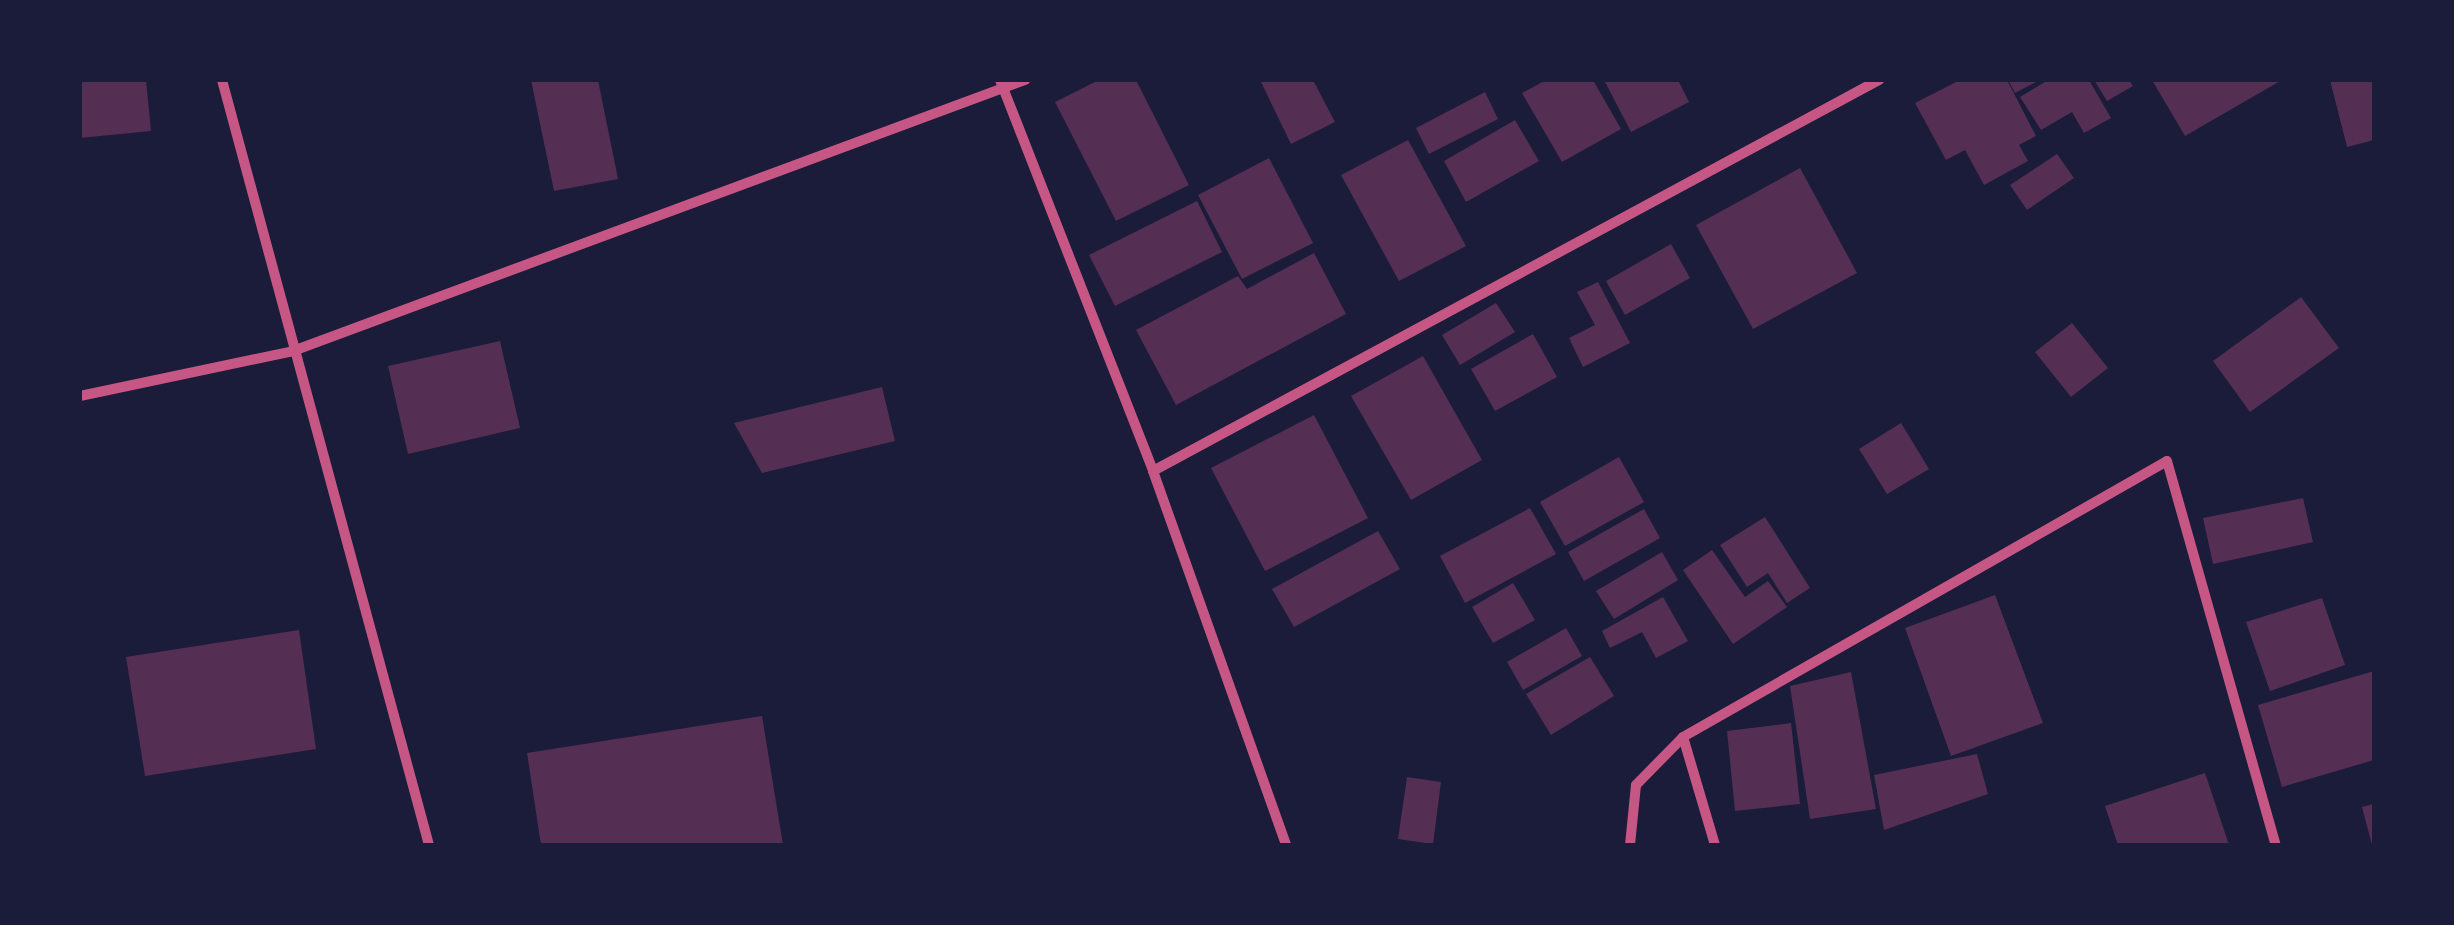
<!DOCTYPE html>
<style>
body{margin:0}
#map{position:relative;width:2454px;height:925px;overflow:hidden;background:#1b1b3a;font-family:Karla,sans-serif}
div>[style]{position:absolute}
.building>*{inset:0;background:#542f53}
.minor>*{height:10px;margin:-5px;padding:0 5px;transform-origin:5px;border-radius:5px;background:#c65784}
span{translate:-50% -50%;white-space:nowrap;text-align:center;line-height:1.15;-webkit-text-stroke:10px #1b1b3a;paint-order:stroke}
.frame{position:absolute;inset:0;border:82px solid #1b1b3a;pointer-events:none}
</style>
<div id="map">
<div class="building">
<div style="clip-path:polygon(80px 80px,146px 80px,151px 131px,80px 138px)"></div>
<div style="clip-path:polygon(531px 80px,598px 80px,618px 179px,554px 191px)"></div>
<div style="clip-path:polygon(1099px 80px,1136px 80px,1189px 185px,1116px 221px,1055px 102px)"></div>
<div style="clip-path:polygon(1260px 80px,1313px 80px,1335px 122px,1291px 144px)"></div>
<div style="clip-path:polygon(1546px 80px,1593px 80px,1621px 129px,1562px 162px,1522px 93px)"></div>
<div style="clip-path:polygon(1604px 80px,1678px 80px,1689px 102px,1631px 132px)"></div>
<div style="clip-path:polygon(1960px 80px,2007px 80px,2036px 136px,2019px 145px,2028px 161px,1984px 185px,1965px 150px,1946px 160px,1915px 103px)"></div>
<div style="clip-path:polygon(2008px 80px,2040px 80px,2015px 93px)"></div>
<div style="clip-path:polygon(2048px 80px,2089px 80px,2111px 118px,2084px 133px,2072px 112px,2041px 130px,2020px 97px)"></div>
<div style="clip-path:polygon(2094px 80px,2129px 80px,2133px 86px,2107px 101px)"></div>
<div style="clip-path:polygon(2152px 80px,2282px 80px,2185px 136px)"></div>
<div style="clip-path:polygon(2330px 80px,2374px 80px,2374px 140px,2347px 147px)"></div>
<div style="clip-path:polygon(1485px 92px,1498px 119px,1429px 154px,1416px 128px)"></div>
<div style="clip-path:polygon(1515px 120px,1539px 161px,1466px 202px,1444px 161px)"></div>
<div style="clip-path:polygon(1408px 140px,1466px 246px,1399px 281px,1341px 175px)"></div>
<div style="clip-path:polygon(2057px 154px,2074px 178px,2027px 210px,2010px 185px)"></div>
<div style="clip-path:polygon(1269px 158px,1313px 243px,1242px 279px,1198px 195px)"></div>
<div style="clip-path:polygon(1800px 168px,1857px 273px,1753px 329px,1696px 225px)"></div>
<div style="clip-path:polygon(1197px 201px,1222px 252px,1115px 306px,1089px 255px)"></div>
<div style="clip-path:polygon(1671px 244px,1690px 278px,1625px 315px,1606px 281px)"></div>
<div style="clip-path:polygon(1314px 253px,1346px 314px,1176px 405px,1136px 330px,1238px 276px,1247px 289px)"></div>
<div style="clip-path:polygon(1598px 282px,1630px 343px,1583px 367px,1569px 338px,1595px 325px,1577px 292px)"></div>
<div style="clip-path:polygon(2301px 297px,2339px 348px,2250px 412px,2213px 361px)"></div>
<div style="clip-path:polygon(1496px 303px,1515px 332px,1460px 365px,1442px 335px)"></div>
<div style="clip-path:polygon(2072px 323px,2108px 368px,2071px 397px,2035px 352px)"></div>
<div style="clip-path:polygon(1533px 334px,1557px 377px,1495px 411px,1471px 369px)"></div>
<div style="clip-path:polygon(500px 341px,520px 428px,408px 454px,388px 366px)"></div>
<div style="clip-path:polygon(1423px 356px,1482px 460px,1411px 500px,1351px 396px)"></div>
<div style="clip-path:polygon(882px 387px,895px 441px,762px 473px,734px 423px)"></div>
<div style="clip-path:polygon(1314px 415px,1368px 518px,1265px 571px,1211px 468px)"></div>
<div style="clip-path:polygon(1901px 423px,1929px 469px,1887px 494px,1859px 449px)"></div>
<div style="clip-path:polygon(1619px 457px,1644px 502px,1565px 546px,1540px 502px)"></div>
<div style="clip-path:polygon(2303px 498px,2313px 542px,2213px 564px,2203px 518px)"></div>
<div style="clip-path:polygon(1530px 508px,1556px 554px,1465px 603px,1440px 556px)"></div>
<div style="clip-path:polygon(1644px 509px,1660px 538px,1584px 581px,1568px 552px)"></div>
<div style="clip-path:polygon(1765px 517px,1810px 588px,1787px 603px,1768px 573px,1747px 587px,1720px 545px)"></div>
<div style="clip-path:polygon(1378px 531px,1400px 569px,1294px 627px,1272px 589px)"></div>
<div style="clip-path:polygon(1712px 550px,1745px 597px,1768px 581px,1787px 607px,1733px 644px,1683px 570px)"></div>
<div style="clip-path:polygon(1662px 552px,1678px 580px,1614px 619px,1596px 591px)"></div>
<div style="clip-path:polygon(1513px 583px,1535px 620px,1493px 643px,1472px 607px)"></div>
<div style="clip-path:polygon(1995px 595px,2043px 723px,1951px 756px,1905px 628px)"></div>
<div style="clip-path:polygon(1663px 597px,1688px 641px,1656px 658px,1642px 632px,1610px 648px,1602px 631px)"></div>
<div style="clip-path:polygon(2322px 598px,2345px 665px,2270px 691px,2246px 622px)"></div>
<div style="clip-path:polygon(1566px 628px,1582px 656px,1523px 690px,1507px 662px)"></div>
<div style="clip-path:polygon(299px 630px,316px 749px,145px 776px,126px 657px)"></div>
<div style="clip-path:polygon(1590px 657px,1614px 696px,1551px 735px,1526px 694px)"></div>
<div style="clip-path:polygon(2374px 671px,2374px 760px,2282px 787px,2258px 705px)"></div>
<div style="clip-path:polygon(1851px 672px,1876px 809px,1810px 819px,1790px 686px)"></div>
<div style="clip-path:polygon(762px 716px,783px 845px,541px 845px,527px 753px)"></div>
<div style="clip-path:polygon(1791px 723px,1800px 804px,1735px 811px,1727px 731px)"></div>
<div style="clip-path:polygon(1977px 754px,1988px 794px,1884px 830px,1874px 775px)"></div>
<div style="clip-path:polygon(2205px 773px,2229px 845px,2118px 845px,2105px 806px)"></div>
<div style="clip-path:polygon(1407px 777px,1441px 782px,1433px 844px,1398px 839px)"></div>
<div style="clip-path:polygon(2374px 804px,2374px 845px,2372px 845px,2362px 807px)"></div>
</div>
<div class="minor">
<div style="left:222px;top:80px;width:793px;rotate:74.86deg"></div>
<div style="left:1000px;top:80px;width:420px;rotate:68.6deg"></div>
<div style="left:1153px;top:471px;width:397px;rotate:70.4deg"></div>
<div style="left:80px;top:396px;width:218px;rotate:-11.9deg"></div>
<div style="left:293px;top:351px;width:781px;rotate:-20.32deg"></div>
<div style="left:1153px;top:471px;width:825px;rotate:-28.31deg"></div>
<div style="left:1683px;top:737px;width:113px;rotate:73.5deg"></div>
<div style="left:1630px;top:845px;width:60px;rotate:-84.3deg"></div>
<div style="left:1636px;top:785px;width:67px;rotate:-45.6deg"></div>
<div style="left:1683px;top:737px;width:557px;rotate:-29.69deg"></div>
<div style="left:2167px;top:461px;width:399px;rotate:74.2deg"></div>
</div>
<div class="frame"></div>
</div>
